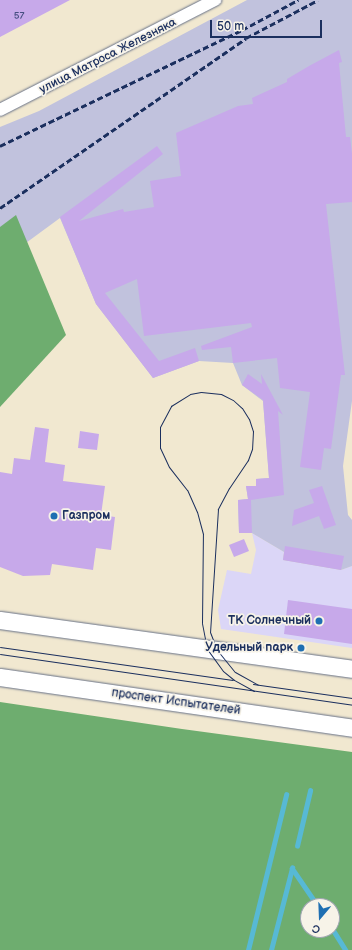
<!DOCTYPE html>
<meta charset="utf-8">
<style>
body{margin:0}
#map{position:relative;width:352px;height:950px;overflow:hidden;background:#f1e8d0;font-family:"Balsamiq Sans",sans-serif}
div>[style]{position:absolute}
.built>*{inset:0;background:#dbd6f7}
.industrial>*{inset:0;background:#c1c2dd}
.forest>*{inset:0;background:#6ead6f}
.stream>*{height:4.5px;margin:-2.25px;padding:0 2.25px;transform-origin:2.25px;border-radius:2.25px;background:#57b9d5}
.building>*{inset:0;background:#c7a9ea}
.roads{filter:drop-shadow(0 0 1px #667086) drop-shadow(0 0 1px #667086)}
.minor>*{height:12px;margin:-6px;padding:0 6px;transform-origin:6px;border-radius:6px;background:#fff}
.secondary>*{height:17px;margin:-8.5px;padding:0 8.5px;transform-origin:8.5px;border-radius:8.5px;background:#fff}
.tram>*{height:1px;margin:-0.5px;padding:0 0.5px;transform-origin:0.5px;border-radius:0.5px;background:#1b2f5e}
.rail>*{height:3px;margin-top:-1.5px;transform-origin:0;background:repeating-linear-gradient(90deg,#1b2f5e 0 6px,transparent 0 9px)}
.dots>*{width:11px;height:11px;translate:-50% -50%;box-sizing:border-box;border:2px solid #f7f3e8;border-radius:50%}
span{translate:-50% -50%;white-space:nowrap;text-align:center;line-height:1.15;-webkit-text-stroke:3.5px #f7f3e8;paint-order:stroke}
.number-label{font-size:10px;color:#464e81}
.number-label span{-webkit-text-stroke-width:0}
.street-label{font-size:12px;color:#1b2f5e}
.poi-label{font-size:12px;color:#1b2f5e;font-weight:700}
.left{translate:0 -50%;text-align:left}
.right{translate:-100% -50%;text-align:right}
.north{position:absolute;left:300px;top:898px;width:40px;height:40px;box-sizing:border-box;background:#f7f3e8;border:1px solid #9fa5b1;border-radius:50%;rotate:199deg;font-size:11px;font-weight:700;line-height:16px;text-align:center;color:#1b2f5e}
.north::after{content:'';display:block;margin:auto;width:14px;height:18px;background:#1f6fb2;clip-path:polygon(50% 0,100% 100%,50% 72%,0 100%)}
.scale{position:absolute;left:210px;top:20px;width:112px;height:18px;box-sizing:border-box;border:2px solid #1b2f5e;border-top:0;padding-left:5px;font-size:12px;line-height:14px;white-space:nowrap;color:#1b2f5e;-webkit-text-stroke:3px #f7f3e8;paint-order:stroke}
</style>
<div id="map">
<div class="built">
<div style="clip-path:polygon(252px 533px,284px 552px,283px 560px,341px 570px,352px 566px,352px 648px,221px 629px,218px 610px,227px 570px,251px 574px,256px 550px)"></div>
</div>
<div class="industrial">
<div style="clip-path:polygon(247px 0,352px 0,352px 401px,343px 466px,348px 515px,352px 520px,352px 566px,341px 570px,283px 560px,284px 552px,252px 533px,239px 533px,238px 500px,248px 499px,246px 486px,256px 486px,256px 479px,269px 478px,263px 401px,242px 385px,233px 363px,199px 361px,153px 378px,96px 304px,60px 218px,0 262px,0 127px,39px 111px)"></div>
</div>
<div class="forest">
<div style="clip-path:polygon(16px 215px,66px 335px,0 407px,0 227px)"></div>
<div style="clip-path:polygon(evenodd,0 702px,182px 729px,352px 752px,352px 950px,0 950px,0 702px,308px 906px,332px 906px,332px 930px,308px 930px,308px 906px)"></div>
</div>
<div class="stream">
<div style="left:297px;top:846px;width:57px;rotate:-76.7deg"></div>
<div style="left:292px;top:868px;width:46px;rotate:55.6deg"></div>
<div style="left:332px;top:928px;width:26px;rotate:58deg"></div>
<div style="left:248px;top:950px;width:160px;rotate:-76.2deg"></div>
<div style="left:271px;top:950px;width:85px;rotate:-75.6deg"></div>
</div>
<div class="building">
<div style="clip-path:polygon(0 0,70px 0,0 37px)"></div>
<div style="clip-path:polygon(339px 50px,342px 62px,339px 63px,346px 137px,350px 137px,352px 154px,352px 202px,326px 204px,345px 375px,341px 375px,331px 449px,324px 448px,321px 470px,300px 467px,310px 392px,280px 388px,277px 358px,233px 363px,231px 347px,202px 350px,201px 346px,252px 327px,251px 323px,144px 336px,137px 279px,105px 293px,159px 361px,195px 348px,199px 361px,153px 378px,96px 304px,60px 217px,157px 146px,163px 154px,79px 221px,123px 209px,124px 212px,154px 207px,150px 181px,181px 176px,176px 133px,238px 106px,253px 104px,252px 98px,287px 82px,287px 79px,309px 66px)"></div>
<div style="clip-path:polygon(248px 374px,262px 384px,261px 374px,283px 415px,278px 411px,284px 495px,251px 500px,252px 533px,239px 533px,238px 500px,248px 499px,246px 486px,256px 486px,256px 479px,269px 478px,263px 400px,242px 385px)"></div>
<div style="clip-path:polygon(35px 427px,49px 429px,45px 462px,65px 465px,63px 481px,105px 486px,101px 515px,115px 517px,111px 550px,96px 548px,93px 570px,52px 564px,50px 575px,23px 576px,0 567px,0 472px,12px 474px,14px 458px,30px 460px)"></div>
<div style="clip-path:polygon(80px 431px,99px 434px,97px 450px,78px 448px)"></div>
<div style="clip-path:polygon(322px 486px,336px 525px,324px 529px,319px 516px,292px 526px,294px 510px,314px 503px,309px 490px)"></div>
<div style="clip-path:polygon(244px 539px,249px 551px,234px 557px,229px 545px)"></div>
<div style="clip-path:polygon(285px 546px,344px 556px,341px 570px,283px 560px)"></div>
<div style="clip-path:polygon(288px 600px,352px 609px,352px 644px,284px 634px)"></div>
</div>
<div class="roads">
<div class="minor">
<div style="left:0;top:110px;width:242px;rotate:-27.1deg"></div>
</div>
<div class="secondary">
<div style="left:0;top:620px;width:355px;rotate:7.9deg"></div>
<div style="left:0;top:677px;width:356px;rotate:8.2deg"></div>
</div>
</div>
<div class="tram">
<div style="left:0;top:647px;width:235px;rotate:8.1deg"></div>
<div style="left:0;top:654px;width:356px;rotate:8.2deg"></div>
<div style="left:253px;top:684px;width:100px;rotate:8deg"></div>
<div style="left:254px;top:691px;width:23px;rotate:-151deg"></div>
<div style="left:234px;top:680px;width:14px;rotate:-141deg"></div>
<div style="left:223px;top:671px;width:27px;rotate:-126deg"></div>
<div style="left:207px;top:649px;width:26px;rotate:-101deg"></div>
<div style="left:202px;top:623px;width:89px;rotate:-89.4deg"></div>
<div style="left:203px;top:534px;width:23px;rotate:-105deg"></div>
<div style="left:197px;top:512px;width:24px;rotate:-114deg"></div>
<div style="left:187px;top:490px;width:29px;rotate:-128deg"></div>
<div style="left:169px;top:467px;width:21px;rotate:-115deg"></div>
<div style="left:160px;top:448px;width:21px;rotate:-90deg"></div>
<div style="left:160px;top:427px;width:24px;rotate:-62deg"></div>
<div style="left:171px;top:406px;width:22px;rotate:-32deg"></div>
<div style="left:190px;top:394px;width:11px;rotate:-10deg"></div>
<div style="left:201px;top:392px;width:20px;rotate:6deg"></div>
<div style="left:221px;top:394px;width:13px;rotate:27deg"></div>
<div style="left:233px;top:400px;width:12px;rotate:42deg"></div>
<div style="left:242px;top:408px;width:13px;rotate:58deg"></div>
<div style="left:249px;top:419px;width:13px;rotate:72deg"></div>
<div style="left:253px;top:431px;width:18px;rotate:93deg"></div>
<div style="left:252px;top:449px;width:12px;rotate:110deg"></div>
<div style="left:248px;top:460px;width:34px;rotate:124deg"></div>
<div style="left:229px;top:488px;width:24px;rotate:118deg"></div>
<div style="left:218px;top:509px;width:123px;rotate:93.7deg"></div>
<div style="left:210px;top:632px;width:19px;rotate:69deg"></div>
<div style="left:217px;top:650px;width:28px;rotate:51deg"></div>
<div style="left:235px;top:672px;width:26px;rotate:29deg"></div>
</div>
<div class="rail">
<div style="left:0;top:146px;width:268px;rotate:-25.6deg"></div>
<div style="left:242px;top:30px;width:64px;rotate:-28.2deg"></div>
<div style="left:0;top:208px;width:299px;rotate:-34.6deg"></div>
<div style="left:246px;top:38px;width:81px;rotate:-27.8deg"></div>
</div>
<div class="dots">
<div style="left:54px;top:516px;background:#1f6fb2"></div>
<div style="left:319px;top:621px;background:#1f6fb2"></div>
<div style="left:301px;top:648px;background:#1f6fb2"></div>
</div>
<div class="number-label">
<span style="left:19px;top:17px">57</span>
</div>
<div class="street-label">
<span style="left:108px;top:56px;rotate:-27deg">улица Матроса Железняка</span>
<span style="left:176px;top:702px;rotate:8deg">проспект Испытателей</span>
</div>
<div class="poi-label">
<span class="left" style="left:62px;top:516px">Газпром</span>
<span class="right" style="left:311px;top:621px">ТК Солнечный</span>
<span class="right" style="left:293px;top:648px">Удельный парк</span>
</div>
<div class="north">С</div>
<div class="scale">50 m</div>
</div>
